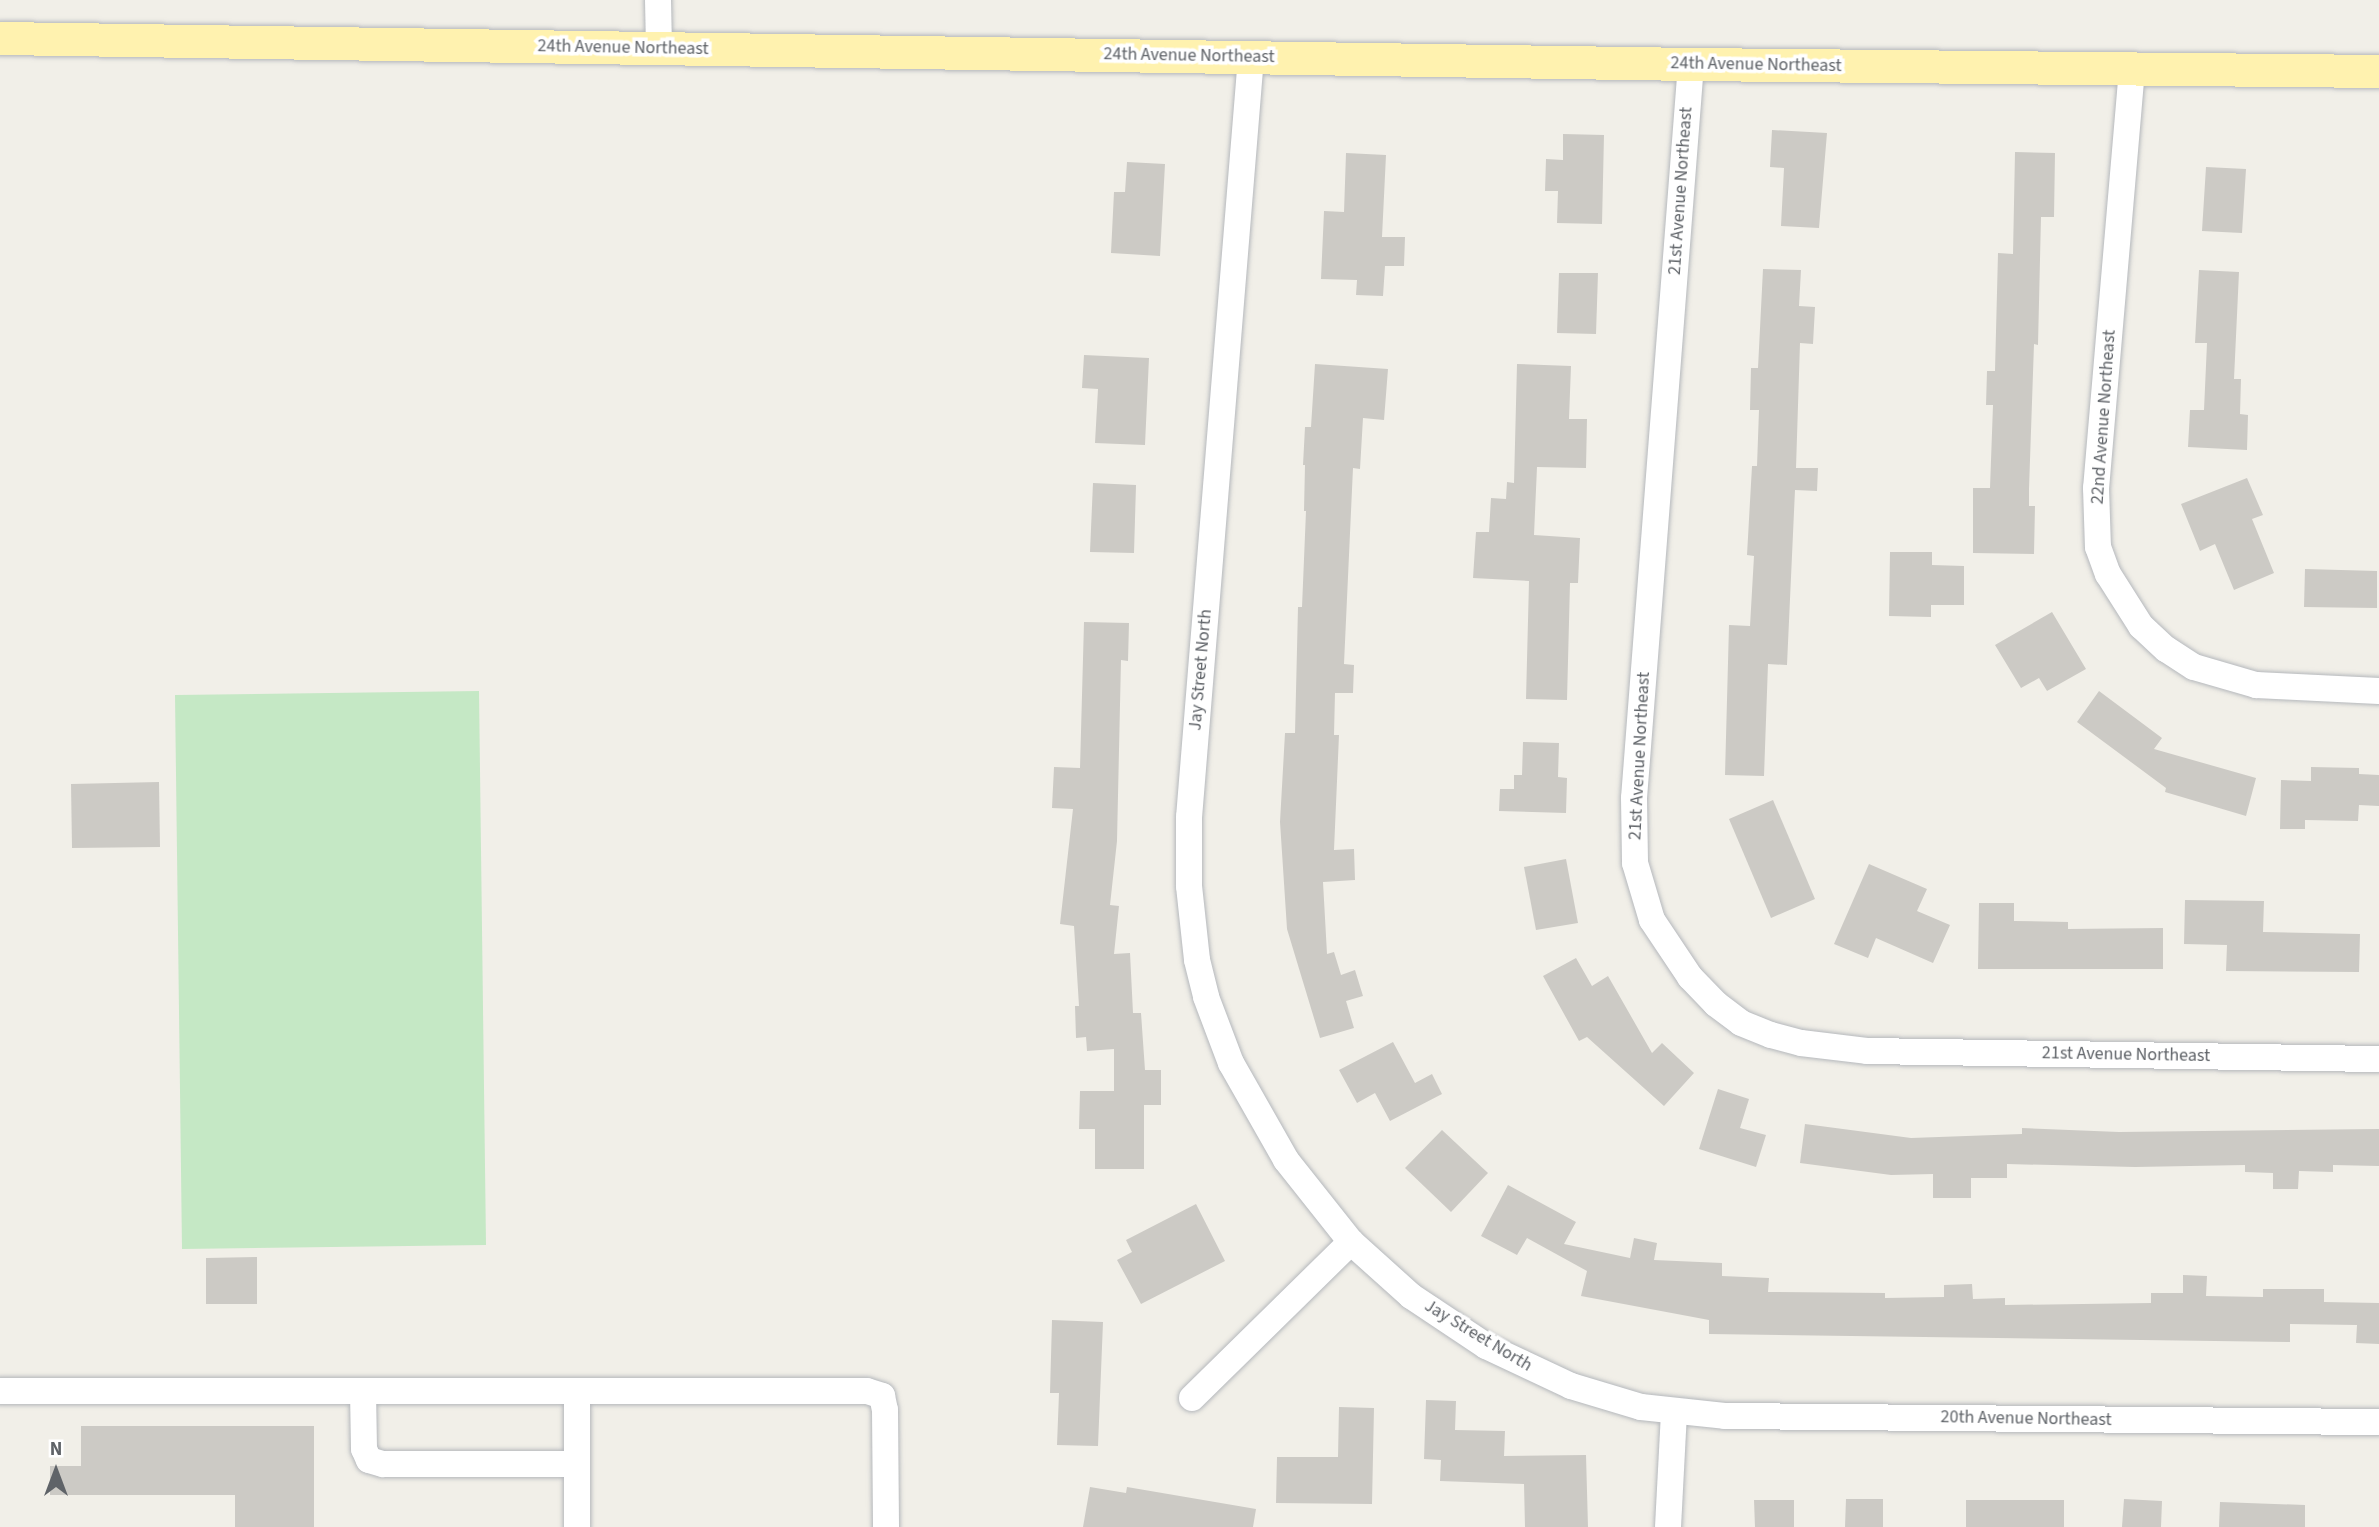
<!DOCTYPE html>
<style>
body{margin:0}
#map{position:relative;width:2379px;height:1527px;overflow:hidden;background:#f1efe8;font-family:"Source Sans 3",sans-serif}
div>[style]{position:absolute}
.green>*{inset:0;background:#c5e8c5}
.building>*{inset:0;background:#cccac5}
.roads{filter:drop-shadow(0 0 2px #b5b8bc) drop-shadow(0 0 2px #b5b8bc)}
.minor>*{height:26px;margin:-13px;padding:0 13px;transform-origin:13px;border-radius:13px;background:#fff}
.major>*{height:33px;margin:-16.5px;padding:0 16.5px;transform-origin:16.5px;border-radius:16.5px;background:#fff2af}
span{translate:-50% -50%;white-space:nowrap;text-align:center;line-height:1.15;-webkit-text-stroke:7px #fff;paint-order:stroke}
.street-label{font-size:18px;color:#5f6368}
.north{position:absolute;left:21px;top:1436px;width:70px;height:70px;-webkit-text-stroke:5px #fff;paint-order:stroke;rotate:0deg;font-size:19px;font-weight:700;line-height:28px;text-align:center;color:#5f6368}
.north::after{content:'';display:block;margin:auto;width:24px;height:32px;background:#5f6368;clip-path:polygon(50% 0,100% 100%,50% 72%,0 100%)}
</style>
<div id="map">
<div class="green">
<div style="clip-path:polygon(479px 691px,486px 1245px,182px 1249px,175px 695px)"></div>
</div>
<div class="building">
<div style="clip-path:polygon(1772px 130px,1827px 133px,1819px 228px,1781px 226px,1784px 168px,1770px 167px)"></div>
<div style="clip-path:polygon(1563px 134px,1604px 135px,1602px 224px,1557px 223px,1558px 191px,1545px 191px,1546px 159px,1563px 160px)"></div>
<div style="clip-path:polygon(2015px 152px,2055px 153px,2054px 217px,2041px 217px,2038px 345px,2034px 344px,2029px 489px,2029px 506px,2035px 506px,2034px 554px,1973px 553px,1973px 488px,1990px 488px,1993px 405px,1986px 405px,1987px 371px,1995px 371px,1998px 253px,2013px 254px)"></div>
<div style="clip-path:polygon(1346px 153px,1386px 155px,1382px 237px,1405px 237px,1404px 266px,1385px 266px,1383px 296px,1356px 295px,1357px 280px,1321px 279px,1324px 211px,1344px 212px)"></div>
<div style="clip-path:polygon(1127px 162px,1165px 164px,1160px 256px,1111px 253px,1114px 192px,1125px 192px)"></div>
<div style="clip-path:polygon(2206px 167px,2246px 169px,2242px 233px,2202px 231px)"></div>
<div style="clip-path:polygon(1763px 269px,1801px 270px,1799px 306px,1815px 307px,1813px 344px,1800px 343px,1796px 468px,1818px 468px,1817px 491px,1795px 490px,1787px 665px,1768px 664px,1764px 776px,1725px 775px,1729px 625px,1750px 626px,1754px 556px,1747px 555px,1752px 466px,1757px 466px,1759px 410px,1750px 410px,1751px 368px,1758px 368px)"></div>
<div style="clip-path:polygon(2199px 270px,2239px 272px,2234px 379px,2241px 379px,2240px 414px,2248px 415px,2247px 450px,2188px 447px,2190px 410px,2204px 410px,2207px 343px,2195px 343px)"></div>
<div style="clip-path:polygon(1559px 273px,1598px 273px,1596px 334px,1557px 333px)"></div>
<div style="clip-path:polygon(1084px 355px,1149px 358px,1145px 445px,1095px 443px,1098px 389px,1082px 388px)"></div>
<div style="clip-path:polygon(1315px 364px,1388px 369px,1384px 420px,1363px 418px,1360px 469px,1353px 468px,1344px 664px,1354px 665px,1353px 693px,1335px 693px,1334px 735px,1339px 735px,1334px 850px,1354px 849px,1355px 880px,1323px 882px,1327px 954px,1334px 952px,1341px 975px,1355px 970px,1363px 996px,1346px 1001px,1354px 1028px,1320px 1038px,1287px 929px,1280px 822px,1285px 733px,1295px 733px,1298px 607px,1302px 607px,1306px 511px,1304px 511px,1305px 465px,1303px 465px,1305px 427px,1311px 427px)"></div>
<div style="clip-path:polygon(1517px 364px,1571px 366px,1569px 419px,1587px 419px,1586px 468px,1537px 467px,1534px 535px,1580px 538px,1578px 583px,1570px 583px,1567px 700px,1526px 699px,1529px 581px,1473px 578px,1476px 532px,1489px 532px,1491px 498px,1506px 499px,1507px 482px,1514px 483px)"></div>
<div style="clip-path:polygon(2247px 478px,2263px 515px,2252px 519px,2274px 573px,2234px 590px,2215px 544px,2200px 551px,2181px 504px)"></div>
<div style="clip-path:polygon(1093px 483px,1136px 485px,1134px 553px,1090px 552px)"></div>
<div style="clip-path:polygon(1890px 552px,1932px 552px,1932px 565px,1964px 566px,1964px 605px,1931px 605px,1931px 617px,1889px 616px)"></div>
<div style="clip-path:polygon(2305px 569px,2377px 571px,2377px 608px,2304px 607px)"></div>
<div style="clip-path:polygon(2052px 612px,2086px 669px,2047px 691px,2039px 678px,2021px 688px,1995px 645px)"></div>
<div style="clip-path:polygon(1084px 622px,1129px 623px,1128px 661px,1121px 660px,1117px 841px,1110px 905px,1119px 906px,1114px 954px,1130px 953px,1133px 1013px,1141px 1013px,1145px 1070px,1161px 1070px,1161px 1105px,1144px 1105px,1144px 1169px,1095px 1169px,1095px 1129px,1079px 1129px,1080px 1091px,1114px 1091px,1114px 1049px,1087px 1051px,1086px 1037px,1076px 1038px,1075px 1006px,1079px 1006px,1074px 926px,1060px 924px,1073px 809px,1052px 808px,1054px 767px,1080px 768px)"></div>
<div style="clip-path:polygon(2099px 691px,2162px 738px,2154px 749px,2256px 778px,2246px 816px,2165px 792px,2166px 788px,2077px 722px)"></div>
<div style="clip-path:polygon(1523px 742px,1559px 743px,1558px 777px,1567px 778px,1566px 813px,1499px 811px,1500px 789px,1514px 789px,1514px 775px,1522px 775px)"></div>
<div style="clip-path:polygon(2311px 767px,2359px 768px,2359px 774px,2379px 775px,2379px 806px,2359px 805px,2358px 821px,2305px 820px,2305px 829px,2280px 829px,2281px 780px,2311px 781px)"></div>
<div style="clip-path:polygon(159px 782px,160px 847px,72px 848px,71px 784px)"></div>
<div style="clip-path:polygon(1773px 800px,1815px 899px,1771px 918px,1729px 819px)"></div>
<div style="clip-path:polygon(1566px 859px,1578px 923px,1536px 930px,1524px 867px)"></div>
<div style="clip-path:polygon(1869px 864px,1927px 889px,1917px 911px,1950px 925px,1933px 963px,1876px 938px,1868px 958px,1834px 944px)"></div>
<div style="clip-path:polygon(2185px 900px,2264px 901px,2263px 932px,2360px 934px,2359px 972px,2226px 971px,2227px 945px,2184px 944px)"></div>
<div style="clip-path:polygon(1979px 903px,2014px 903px,2014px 921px,2068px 922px,2068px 929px,2163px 928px,2163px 969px,1978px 969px)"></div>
<div style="clip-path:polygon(1576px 958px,1592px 986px,1608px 976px,1652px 1053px,1662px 1043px,1694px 1073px,1664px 1106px,1587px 1037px,1579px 1041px,1543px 976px)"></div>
<div style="clip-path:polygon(1393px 1042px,1415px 1083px,1432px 1074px,1442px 1094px,1390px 1121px,1375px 1093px,1357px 1103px,1339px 1070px)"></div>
<div style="clip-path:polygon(1718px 1089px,1749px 1099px,1740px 1128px,1766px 1135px,1756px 1167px,1699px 1149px)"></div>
<div style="clip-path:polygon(1805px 1124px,1911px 1138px,2022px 1134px,2022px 1128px,2119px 1132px,2379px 1129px,2379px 1166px,2333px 1165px,2333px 1172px,2299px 1171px,2298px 1189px,2273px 1189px,2273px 1173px,2245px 1172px,2245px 1165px,2135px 1167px,2007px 1164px,2007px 1178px,1971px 1178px,1971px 1198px,1933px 1198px,1933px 1174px,1891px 1175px,1800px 1163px)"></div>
<div style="clip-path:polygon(1442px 1130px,1488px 1173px,1451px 1212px,1405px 1168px)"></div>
<div style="clip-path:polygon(1508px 1185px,1576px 1222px,1564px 1244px,1630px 1258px,1634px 1238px,1657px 1243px,1654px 1260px,1722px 1263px,1722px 1276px,1769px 1278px,1768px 1292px,1885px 1293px,1885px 1298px,1944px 1297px,1944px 1285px,1972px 1284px,1973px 1299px,2005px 1298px,2005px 1305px,2151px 1303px,2151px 1293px,2183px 1293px,2183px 1275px,2207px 1276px,2206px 1296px,2263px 1297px,2263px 1289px,2324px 1289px,2324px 1302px,2379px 1303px,2379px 1344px,2356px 1343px,2357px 1325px,2290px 1324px,2290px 1342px,1709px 1334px,1709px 1320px,1581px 1296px,1587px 1271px,1527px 1238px,1517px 1255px,1481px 1236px)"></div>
<div style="clip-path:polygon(1196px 1204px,1225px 1261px,1141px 1304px,1117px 1260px,1132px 1252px,1126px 1240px)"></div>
<div style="clip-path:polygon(257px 1257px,257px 1304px,206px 1304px,206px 1258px)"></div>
<div style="clip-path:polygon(1052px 1320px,1103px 1322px,1098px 1446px,1057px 1445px,1059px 1393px,1050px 1393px)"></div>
<div style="clip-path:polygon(1426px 1400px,1456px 1401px,1455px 1430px,1505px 1431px,1504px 1456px,1586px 1455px,1588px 1527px,1525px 1527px,1524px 1484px,1440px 1481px,1441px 1460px,1424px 1459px)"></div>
<div style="clip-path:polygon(1339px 1407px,1374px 1408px,1372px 1504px,1276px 1503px,1277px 1457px,1338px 1457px)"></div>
<div style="clip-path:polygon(81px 1426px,314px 1426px,314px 1527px,235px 1527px,235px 1495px,50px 1495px,50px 1466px,81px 1466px)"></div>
<div style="clip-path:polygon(1090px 1487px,1126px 1493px,1127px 1487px,1256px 1509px,1253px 1527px,1083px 1527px)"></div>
<div style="clip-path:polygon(1846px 1499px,1883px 1499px,1883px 1527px,1845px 1527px)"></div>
<div style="clip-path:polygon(2124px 1499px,2162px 1501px,2161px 1527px,2122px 1527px)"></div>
<div style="clip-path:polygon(1754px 1500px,1794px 1500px,1794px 1527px,1755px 1527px)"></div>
<div style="clip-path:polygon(1966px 1500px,2064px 1500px,2064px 1527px,1966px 1527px)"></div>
<div style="clip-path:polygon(2220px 1502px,2305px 1505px,2305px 1527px,2219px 1527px)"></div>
</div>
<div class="roads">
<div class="minor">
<div style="left:658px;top:0;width:49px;rotate:88.8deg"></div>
<div style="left:1251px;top:57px;width:763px;rotate:94.66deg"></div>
<div style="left:1189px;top:817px;width:69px;rotate:90deg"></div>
<div style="left:1189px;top:886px;width:74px;rotate:83.8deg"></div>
<div style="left:1197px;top:960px;width:38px;rotate:76deg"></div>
<div style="left:1206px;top:997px;width:71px;rotate:69.3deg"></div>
<div style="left:1231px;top:1063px;width:112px;rotate:60.4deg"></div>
<div style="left:1286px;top:1160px;width:105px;rotate:51.6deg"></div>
<div style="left:1351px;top:1242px;width:81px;rotate:42deg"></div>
<div style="left:1411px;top:1296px;width:90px;rotate:33.7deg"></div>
<div style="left:1486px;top:1346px;width:94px;rotate:25.2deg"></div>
<div style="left:1571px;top:1386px;width:73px;rotate:16.7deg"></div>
<div style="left:1641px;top:1407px;width:84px;rotate:6.1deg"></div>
<div style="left:1725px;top:1416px;width:654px;rotate:0.53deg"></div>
<div style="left:1691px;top:64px;width:736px;rotate:94.44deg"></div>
<div style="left:1634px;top:798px;width:65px;rotate:89.1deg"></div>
<div style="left:1635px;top:863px;width:59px;rotate:73.4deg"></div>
<div style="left:1652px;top:920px;width:69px;rotate:56.3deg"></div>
<div style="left:1690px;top:977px;width:37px;rotate:46deg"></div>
<div style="left:1716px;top:1004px;width:31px;rotate:37deg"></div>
<div style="left:1741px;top:1023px;width:32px;rotate:22deg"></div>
<div style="left:1771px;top:1035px;width:31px;rotate:15deg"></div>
<div style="left:1801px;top:1043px;width:66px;rotate:6.9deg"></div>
<div style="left:1867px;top:1051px;width:512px;rotate:0.9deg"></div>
<div style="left:2132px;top:69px;width:421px;rotate:94.9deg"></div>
<div style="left:2096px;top:488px;width:59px;rotate:88.1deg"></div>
<div style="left:2098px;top:547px;width:29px;rotate:70deg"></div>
<div style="left:2108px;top:574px;width:62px;rotate:57.6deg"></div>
<div style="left:2141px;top:626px;width:34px;rotate:43deg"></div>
<div style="left:2166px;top:649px;width:33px;rotate:33deg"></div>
<div style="left:2194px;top:667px;width:65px;rotate:16.2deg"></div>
<div style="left:2256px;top:685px;width:123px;rotate:2.8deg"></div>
<div style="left:0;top:1391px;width:867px"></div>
<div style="left:867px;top:1391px;width:16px;rotate:18deg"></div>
<div style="left:882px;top:1396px;width:14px;rotate:78deg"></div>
<div style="left:885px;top:1410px;width:117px;rotate:89.5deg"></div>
<div style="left:363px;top:1391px;width:58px;rotate:89deg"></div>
<div style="left:364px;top:1449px;width:12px;rotate:66deg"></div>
<div style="left:369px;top:1460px;width:15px;rotate:16deg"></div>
<div style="left:383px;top:1464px;width:194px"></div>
<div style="left:1192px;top:1398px;width:223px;rotate:-44.5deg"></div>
<div style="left:577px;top:1527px;width:136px;rotate:-90deg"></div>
<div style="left:1668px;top:1527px;width:114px;rotate:-87deg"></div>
</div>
<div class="major">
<div style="left:0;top:38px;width:1691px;rotate:0.88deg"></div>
<div style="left:1691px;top:64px;width:688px;rotate:0.58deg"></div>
</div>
</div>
<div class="street-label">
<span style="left:623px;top:48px;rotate:1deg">24th Avenue Northeast</span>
<span style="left:1189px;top:56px;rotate:1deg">24th Avenue Northeast</span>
<span style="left:1756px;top:65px;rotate:1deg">24th Avenue Northeast</span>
<span style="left:1681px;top:191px;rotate:-86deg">21st Avenue Northeast</span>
<span style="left:2104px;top:417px;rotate:-86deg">22nd Avenue Northeast</span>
<span style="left:1201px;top:670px;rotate:-85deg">Jay Street North</span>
<span style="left:1640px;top:756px;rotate:-87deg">21st Avenue Northeast</span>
<span style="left:2126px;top:1055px;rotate:1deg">21st Avenue Northeast</span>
<span style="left:1478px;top:1336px;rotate:31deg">Jay Street North</span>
<span style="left:2026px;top:1419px;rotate:1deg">20th Avenue Northeast</span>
</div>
<div class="north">N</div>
</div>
